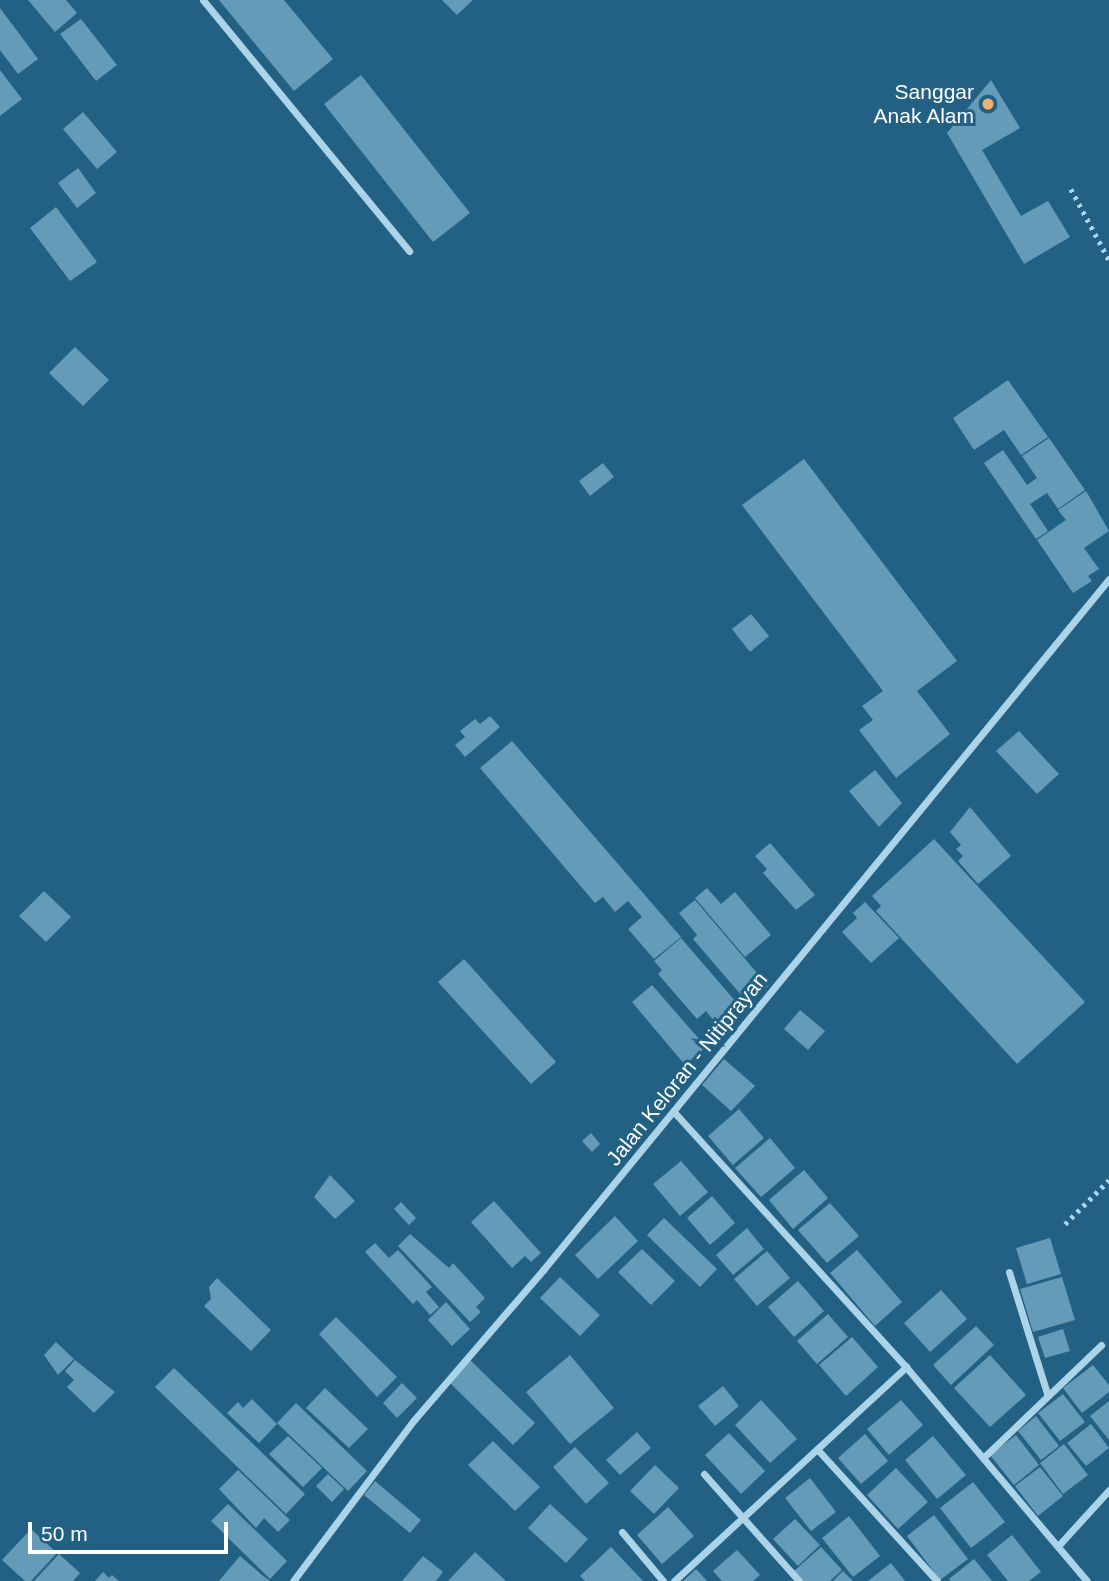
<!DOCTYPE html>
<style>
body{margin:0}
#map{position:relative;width:1109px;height:1581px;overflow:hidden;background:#236184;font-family:Helvetica,sans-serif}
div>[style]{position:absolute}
.building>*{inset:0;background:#649bb8}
.path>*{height:4.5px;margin-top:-2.25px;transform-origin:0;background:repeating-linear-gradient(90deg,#acd4e8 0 3.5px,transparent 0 8.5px)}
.street>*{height:7px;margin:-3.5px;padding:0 3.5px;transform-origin:3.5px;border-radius:3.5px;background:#acd4e8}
.dots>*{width:19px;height:19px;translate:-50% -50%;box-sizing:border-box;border:4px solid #236184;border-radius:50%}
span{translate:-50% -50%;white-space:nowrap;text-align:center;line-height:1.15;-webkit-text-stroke:6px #236184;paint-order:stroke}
.poi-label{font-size:21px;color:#fff}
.right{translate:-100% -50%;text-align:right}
.street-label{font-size:21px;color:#fff}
.scale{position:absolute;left:28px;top:1522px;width:200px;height:32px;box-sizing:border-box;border:4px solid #fff;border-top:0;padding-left:9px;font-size:21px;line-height:24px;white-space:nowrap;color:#fff;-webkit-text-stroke:5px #236184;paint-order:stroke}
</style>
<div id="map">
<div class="building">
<div style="clip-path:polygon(28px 0,66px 0,77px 13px,55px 32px)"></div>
<div style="clip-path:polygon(219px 0,284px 0,333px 59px,294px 91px)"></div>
<div style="clip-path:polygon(442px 0,473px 0,457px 15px)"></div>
<div style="clip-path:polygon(0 8px,38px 59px,18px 74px,0 50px)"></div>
<div style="clip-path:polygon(81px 19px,117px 65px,96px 81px,60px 34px)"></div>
<div style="clip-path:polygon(0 70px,22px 99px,0 116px)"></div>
<div style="clip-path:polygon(361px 75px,470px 213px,433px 242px,324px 104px)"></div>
<div style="clip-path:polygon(991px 80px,1020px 128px,982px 150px,1021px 216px,1048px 201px,1070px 237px,1024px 264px,947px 133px)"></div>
<div style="clip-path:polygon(83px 112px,117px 152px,97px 169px,63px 129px)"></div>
<div style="clip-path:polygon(78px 168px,96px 193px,77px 208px,58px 183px)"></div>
<div style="clip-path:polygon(56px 207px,97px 262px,70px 281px,30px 228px)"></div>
<div style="clip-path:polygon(75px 347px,109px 380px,83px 406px,49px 373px)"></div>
<div style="clip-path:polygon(1008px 380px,1048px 437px,1021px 455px,1004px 430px,974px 450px,953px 418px)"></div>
<div style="clip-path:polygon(1049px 438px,1085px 490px,1058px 509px,1047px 493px,1030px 504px,1048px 531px,1036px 539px,984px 463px,1003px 450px,1027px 485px,1037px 478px,1022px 456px)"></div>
<div style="clip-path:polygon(804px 459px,957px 661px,917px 691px,950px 734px,896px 778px,859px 730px,873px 720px,862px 706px,883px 691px,742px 505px)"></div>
<div style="clip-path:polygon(603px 463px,614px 477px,590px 496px,579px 481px)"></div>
<div style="clip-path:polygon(1086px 491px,1109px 531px,1084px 548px,1099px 569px,1088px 576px,1092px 581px,1073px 593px,1037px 540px,1066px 520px,1058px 510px)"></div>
<div style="clip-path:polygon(751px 614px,769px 636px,750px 652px,732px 629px)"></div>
<div style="clip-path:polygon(490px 716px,500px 727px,465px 757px,455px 745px,465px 737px,460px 731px,475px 719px,480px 724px)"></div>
<div style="clip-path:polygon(1019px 731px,1059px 774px,1037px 794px,996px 751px)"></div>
<div style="clip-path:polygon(512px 741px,681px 937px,654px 959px,628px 929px,642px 917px,628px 901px,615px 912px,603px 897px,595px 903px,480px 768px)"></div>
<div style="clip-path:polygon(875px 770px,902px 803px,879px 827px,849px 791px)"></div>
<div style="clip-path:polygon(970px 807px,1011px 856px,978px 884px,958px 861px,963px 856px,956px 849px,961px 845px,950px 832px)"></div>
<div style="clip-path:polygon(934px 839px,1085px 1002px,1017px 1064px,876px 911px,881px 906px,872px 896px)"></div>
<div style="clip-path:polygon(770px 843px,815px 895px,796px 910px,763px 873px,767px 869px,755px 856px)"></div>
<div style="clip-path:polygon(707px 888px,721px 904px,735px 892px,771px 935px,745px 957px,695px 898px)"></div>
<div style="clip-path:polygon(44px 891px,71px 917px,46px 942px,19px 916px)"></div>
<div style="clip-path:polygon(695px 900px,768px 986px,748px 1003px,693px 939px,697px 935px,679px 913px)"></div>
<div style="clip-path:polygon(865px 902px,899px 938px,871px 963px,842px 932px,857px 918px,853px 913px)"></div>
<div style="clip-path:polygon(681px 938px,742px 1009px,723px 1032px,706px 1011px,697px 1019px,658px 974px,662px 970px,654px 961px)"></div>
<div style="clip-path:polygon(464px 959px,556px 1062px,531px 1084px,438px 982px)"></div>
<div style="clip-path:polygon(652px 985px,706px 1047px,685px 1065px,632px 1002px)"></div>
<div style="clip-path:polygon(800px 1010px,825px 1031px,808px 1050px,784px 1029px)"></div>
<div style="clip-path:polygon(724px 1059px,755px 1086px,731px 1111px,702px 1085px)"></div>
<div style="clip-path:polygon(739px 1109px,764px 1138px,733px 1165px,708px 1136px)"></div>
<div style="clip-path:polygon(591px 1133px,600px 1144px,592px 1152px,582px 1141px)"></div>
<div style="clip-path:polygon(770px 1138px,795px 1168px,761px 1197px,735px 1168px)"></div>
<div style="clip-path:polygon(681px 1161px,708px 1192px,680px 1216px,653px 1184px)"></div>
<div style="clip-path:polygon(804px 1170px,828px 1198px,793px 1229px,769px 1200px)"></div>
<div style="clip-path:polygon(330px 1175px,355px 1201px,335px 1219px,314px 1197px)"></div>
<div style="clip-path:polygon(712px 1196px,735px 1223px,710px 1245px,687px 1218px)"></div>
<div style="clip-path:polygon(494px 1201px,541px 1253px,531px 1262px,525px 1256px,512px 1268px,471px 1222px)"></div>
<div style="clip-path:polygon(401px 1202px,416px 1218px,409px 1225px,394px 1209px)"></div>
<div style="clip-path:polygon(830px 1203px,859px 1236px,827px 1263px,798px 1230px)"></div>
<div style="clip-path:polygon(615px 1216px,638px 1241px,598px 1279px,575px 1255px)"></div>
<div style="clip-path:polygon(664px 1218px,717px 1269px,700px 1287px,647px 1235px)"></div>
<div style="clip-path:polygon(747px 1228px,764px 1249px,733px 1275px,716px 1255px)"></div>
<div style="clip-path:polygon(410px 1234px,449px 1268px,453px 1263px,485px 1298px,476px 1307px,481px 1312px,470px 1322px,398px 1246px)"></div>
<div style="clip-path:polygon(1050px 1238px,1061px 1274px,1027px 1284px,1016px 1248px)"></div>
<div style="clip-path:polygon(375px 1243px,389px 1258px,398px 1250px,432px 1287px,426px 1292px,439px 1307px,430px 1315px,417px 1300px,413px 1304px,365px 1252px)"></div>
<div style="clip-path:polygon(642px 1249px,675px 1281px,651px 1305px,618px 1272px)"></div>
<div style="clip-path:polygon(857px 1250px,902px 1302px,875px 1326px,830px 1273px)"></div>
<div style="clip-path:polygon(767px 1251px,790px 1278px,757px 1306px,734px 1279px)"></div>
<div style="clip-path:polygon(560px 1277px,600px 1315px,580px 1336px,540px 1298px)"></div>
<div style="clip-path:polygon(1062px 1277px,1075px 1320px,1033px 1332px,1020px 1289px)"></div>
<div style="clip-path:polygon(217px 1278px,271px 1330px,251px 1351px,204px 1306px,211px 1299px,209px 1287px)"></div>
<div style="clip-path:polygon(798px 1281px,824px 1311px,794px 1337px,768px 1307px)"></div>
<div style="clip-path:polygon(941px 1290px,967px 1319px,930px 1352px,904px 1323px)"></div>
<div style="clip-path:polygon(446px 1302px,470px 1329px,452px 1346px,428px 1320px)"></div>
<div style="clip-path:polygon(828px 1314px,848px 1337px,817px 1364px,797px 1341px)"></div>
<div style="clip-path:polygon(336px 1317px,397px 1377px,377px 1397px,319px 1334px)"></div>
<div style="clip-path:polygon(976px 1326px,994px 1345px,951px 1385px,933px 1365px)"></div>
<div style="clip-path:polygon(1063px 1329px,1070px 1351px,1045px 1358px,1038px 1337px)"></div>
<div style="clip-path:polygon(852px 1337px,878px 1367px,846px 1396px,819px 1365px)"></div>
<div style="clip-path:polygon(56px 1342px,74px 1359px,58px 1375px,44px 1355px)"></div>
<div style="clip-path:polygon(570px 1355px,614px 1408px,570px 1444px,526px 1392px)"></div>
<div style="clip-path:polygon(990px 1355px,1026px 1395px,990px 1427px,954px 1388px)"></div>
<div style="clip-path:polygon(75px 1360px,115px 1392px,94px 1413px,67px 1387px,74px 1380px,65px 1371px)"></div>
<div style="clip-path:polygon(470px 1360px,535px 1423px,513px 1445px,449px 1382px)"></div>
<div style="clip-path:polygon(1093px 1365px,1109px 1385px,1109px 1392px,1082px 1413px,1063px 1388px)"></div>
<div style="clip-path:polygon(174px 1368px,305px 1494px,286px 1514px,155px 1387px)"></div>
<div style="clip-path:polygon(402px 1383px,417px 1398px,397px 1418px,383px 1403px)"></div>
<div style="clip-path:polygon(723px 1386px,739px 1406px,715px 1426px,698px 1406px)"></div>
<div style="clip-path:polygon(325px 1388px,368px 1429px,349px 1448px,306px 1408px)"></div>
<div style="clip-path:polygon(1063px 1394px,1085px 1422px,1060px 1441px,1038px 1413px)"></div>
<div style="clip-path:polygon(252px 1399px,277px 1424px,259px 1443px,227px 1413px,238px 1402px,243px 1408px)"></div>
<div style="clip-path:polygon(761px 1400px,797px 1439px,770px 1463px,735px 1425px)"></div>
<div style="clip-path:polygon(901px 1400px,923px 1425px,889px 1455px,867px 1429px)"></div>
<div style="clip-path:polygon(1109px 1401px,1109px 1440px,1090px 1416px)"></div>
<div style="clip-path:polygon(296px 1403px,367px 1471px,348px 1491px,277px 1423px)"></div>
<div style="clip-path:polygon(1036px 1416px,1059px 1446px,1041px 1460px,1018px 1431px)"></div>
<div style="clip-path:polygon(1091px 1424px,1109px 1448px,1086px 1466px,1067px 1443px)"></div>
<div style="clip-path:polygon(637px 1432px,651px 1448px,620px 1475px,606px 1460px)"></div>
<div style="clip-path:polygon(729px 1433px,765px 1471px,741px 1494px,705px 1455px)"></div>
<div style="clip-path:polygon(865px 1434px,888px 1461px,861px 1484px,838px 1458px)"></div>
<div style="clip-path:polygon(1016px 1435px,1039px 1465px,1014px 1485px,990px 1455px)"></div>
<div style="clip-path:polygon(288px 1436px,322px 1468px,303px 1487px,269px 1454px)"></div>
<div style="clip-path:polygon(933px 1436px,966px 1475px,937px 1499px,905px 1460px)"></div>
<div style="clip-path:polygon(493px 1441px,540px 1487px,515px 1511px,468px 1465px)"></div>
<div style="clip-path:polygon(1064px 1444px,1088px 1475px,1063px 1494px,1040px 1463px)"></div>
<div style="clip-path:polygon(575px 1447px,609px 1483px,586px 1504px,553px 1467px)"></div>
<div style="clip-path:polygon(655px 1465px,679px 1488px,654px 1514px,630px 1491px)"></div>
<div style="clip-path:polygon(1040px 1467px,1063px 1496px,1038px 1516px,1015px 1486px)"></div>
<div style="clip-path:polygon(896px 1468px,928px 1502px,898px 1529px,867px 1495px)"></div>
<div style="clip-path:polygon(238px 1470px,290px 1520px,278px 1532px,264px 1518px,256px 1528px,219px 1489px)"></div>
<div style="clip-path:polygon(328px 1474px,344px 1489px,332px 1502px,316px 1486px)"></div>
<div style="clip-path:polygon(810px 1478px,836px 1512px,811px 1531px,785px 1498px)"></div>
<div style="clip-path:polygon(375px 1481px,421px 1520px,410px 1533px,364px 1495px)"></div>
<div style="clip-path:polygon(973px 1482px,1005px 1522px,971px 1548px,940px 1508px)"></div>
<div style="clip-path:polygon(228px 1504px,287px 1561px,270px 1579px,211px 1521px)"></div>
<div style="clip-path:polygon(550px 1504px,588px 1539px,566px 1563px,528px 1528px)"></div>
<div style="clip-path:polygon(668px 1507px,694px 1536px,662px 1564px,637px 1535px)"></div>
<div style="clip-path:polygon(934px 1515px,968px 1559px,940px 1580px,907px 1536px)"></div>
<div style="clip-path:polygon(849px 1516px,880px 1556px,853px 1577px,822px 1538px)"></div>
<div style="clip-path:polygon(795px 1519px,820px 1545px,798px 1566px,773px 1539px)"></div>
<div style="clip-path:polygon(31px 1529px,57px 1553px,31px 1581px,25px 1581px,2px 1560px)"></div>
<div style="clip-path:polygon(1012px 1535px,1041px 1572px,1029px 1581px,1008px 1581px,987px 1555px)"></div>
<div style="clip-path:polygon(611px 1547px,643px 1581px,585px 1581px,580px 1576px)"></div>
<div style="clip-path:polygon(821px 1547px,842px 1570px,830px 1581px,803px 1581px,794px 1571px)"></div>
<div style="clip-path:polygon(737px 1550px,760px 1575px,753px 1581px,722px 1581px,713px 1571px)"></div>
<div style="clip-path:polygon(475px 1552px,506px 1581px,448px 1581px)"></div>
<div style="clip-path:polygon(59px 1554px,80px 1573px,73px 1581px,34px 1581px)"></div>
<div style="clip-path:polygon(240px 1556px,262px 1575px,270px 1581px,219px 1581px)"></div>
<div style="clip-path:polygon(423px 1556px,443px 1572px,436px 1581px,402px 1581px)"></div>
<div style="clip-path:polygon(974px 1559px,992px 1581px,950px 1581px,949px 1579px)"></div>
<div style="clip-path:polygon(891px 1563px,905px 1581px,868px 1581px)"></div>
<div style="clip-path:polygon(696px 1569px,707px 1581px,683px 1581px)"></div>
<div style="clip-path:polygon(843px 1571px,853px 1581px,833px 1581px)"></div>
<div style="clip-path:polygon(103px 1572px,109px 1578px,112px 1575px,119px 1581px,95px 1581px)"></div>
</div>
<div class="path">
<div style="left:1071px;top:189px;width:81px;rotate:61.8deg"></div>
<div style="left:1065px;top:1224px;width:62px;rotate:-45deg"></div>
</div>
<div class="street">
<div style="left:203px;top:0;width:325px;rotate:50.6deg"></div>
<div style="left:674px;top:1112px;width:345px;rotate:47.7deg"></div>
<div style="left:906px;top:1367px;width:280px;rotate:49.8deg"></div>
<div style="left:1009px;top:1272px;width:127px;rotate:72.6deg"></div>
<div style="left:817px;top:1449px;width:178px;rotate:47.7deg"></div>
<div style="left:984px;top:1457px;width:162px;rotate:-43.7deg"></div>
<div style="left:704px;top:1474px;width:143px;rotate:48.4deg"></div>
<div style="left:622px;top:1532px;width:64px;rotate:50.1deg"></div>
<div style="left:1058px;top:1546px;width:76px;rotate:-47.7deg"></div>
<div style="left:293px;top:1581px;width:201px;rotate:-53.1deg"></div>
<div style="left:414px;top:1420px;width:198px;rotate:-49.3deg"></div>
<div style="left:543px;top:1270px;width:893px;rotate:-50.68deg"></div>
<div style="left:674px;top:1581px;width:316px;rotate:-42.7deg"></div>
</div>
<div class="dots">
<div style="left:988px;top:104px;background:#f3b16f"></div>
</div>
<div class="poi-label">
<span class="right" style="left:974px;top:104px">Sanggar<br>Anak Alam</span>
</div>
<div class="street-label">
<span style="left:687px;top:1069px;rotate:-51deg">Jalan Keloran - Nitiprayan</span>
</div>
<div class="scale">50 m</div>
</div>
